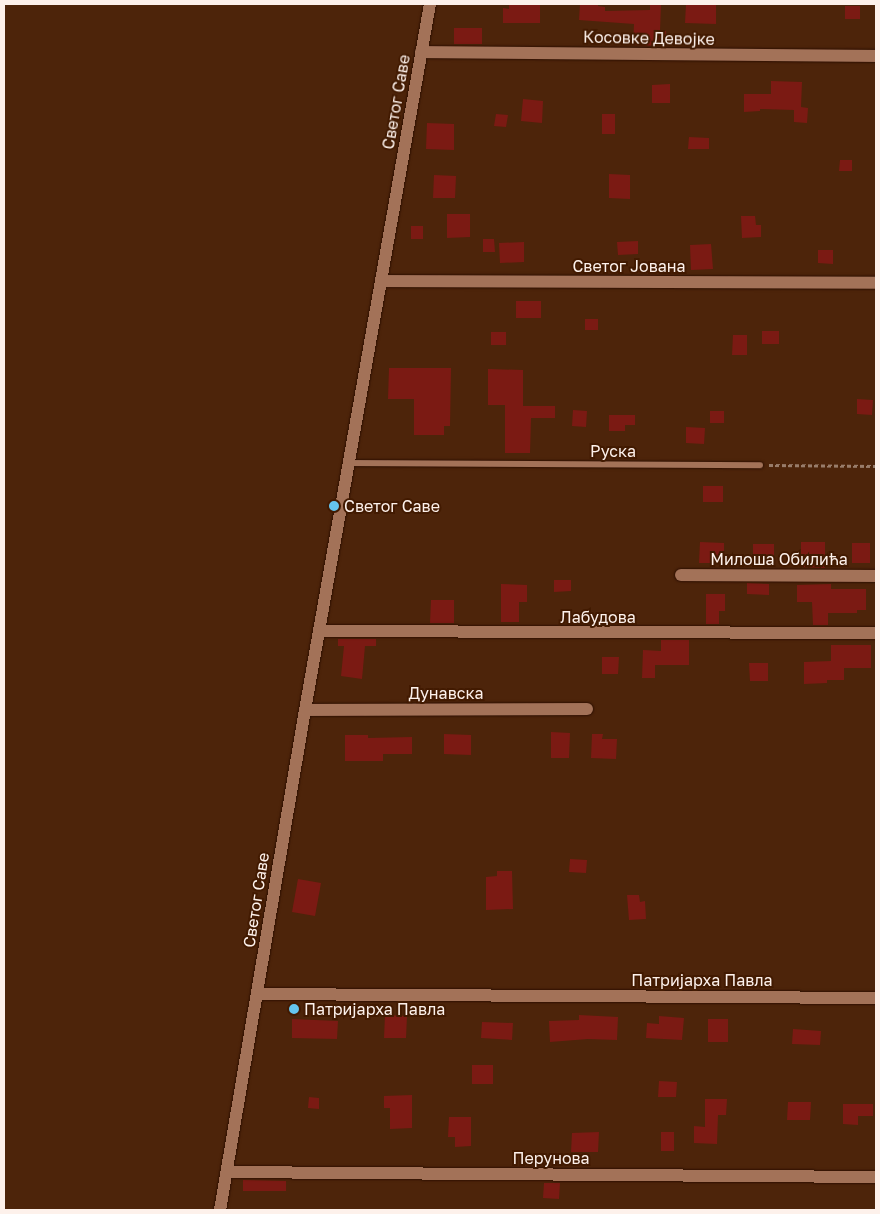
<!DOCTYPE html>
<meta charset="utf-8">
<style>
body{margin:0}
#map{position:relative;width:880px;height:1214px;overflow:hidden;background:#4d240a;font-family:"Golos Text",sans-serif}
div>[style]{position:absolute}
.building>*{inset:0;background:#7b1a13}
.path>*{height:2.5px;margin-top:-1.25px;transform-origin:0;background:repeating-linear-gradient(90deg,#987c6a 0 4px,transparent 0 6.5px)}
.roads{filter:drop-shadow(0 0 1px #2d0f00) drop-shadow(0 0 1px #2d0f00)}
.lane>*{height:6px;margin:-3px;padding:0 3px;transform-origin:3px;border-radius:3px;background:#a37258}
.street>*{height:12px;margin:-6px;padding:0 6px;transform-origin:6px;border-radius:6px;background:#a37258}
.dots>*{width:14px;height:14px;translate:-50% -50%;box-sizing:border-box;border:2px solid #421a01;border-radius:50%}
span{translate:-50% -50%;white-space:nowrap;text-align:center;line-height:1.15;-webkit-text-stroke:4px #421a01;paint-order:stroke}
.street-label{font-size:16px;color:#fdf1eb}
.poi-label{font-size:16px;color:#fdf1eb}
.left{translate:0 -50%;text-align:left}
.frame{position:absolute;inset:0;border:5px solid #fdf1eb;pointer-events:none}
</style>
<div id="map">
<div class="building">
<div style="clip-path:polygon(509px 4px,540px 4px,540px 23px,503px 23px,503px 8px,509px 9px)"></div>
<div style="clip-path:polygon(580px 4px,598px 4px,598px 6px,605px 7px,605px 11px,650px 10px,650px 4px,661px 4px,660px 31px,666px 31px,665px 46px,633px 45px,634px 24px,579px 20px)"></div>
<div style="clip-path:polygon(686px 4px,716px 4px,716px 24px,685px 23px)"></div>
<div style="clip-path:polygon(845px 6px,860px 6px,860px 19px,845px 19px)"></div>
<div style="clip-path:polygon(454px 28px,482px 28px,482px 44px,454px 44px)"></div>
<div style="clip-path:polygon(771px 81px,802px 82px,801px 107px,808px 108px,807px 123px,794px 122px,794px 110px,760px 109px,760px 111px,744px 112px,744px 94px,771px 94px)"></div>
<div style="clip-path:polygon(670px 84px,670px 103px,652px 103px,652px 85px)"></div>
<div style="clip-path:polygon(523px 99px,543px 101px,542px 123px,521px 121px)"></div>
<div style="clip-path:polygon(496px 114px,508px 115px,506px 127px,494px 126px)"></div>
<div style="clip-path:polygon(602px 114px,615px 114px,615px 134px,602px 134px)"></div>
<div style="clip-path:polygon(427px 123px,454px 124px,454px 150px,426px 149px)"></div>
<div style="clip-path:polygon(689px 137px,709px 138px,709px 149px,688px 149px)"></div>
<div style="clip-path:polygon(840px 160px,852px 160px,852px 171px,839px 171px)"></div>
<div style="clip-path:polygon(609px 174px,630px 175px,630px 199px,609px 198px)"></div>
<div style="clip-path:polygon(434px 175px,456px 176px,455px 198px,433px 198px)"></div>
<div style="clip-path:polygon(447px 214px,470px 214px,470px 237px,447px 238px)"></div>
<div style="clip-path:polygon(741px 216px,755px 216px,756px 225px,761px 225px,761px 237px,742px 238px)"></div>
<div style="clip-path:polygon(411px 226px,423px 226px,423px 239px,411px 239px)"></div>
<div style="clip-path:polygon(483px 239px,494px 239px,495px 252px,483px 252px)"></div>
<div style="clip-path:polygon(638px 241px,638px 254px,618px 255px,617px 242px)"></div>
<div style="clip-path:polygon(524px 242px,524px 262px,500px 263px,499px 243px)"></div>
<div style="clip-path:polygon(711px 244px,713px 269px,691px 270px,690px 245px)"></div>
<div style="clip-path:polygon(818px 250px,833px 250px,833px 264px,818px 263px)"></div>
<div style="clip-path:polygon(516px 301px,541px 301px,541px 318px,516px 318px)"></div>
<div style="clip-path:polygon(585px 319px,598px 319px,598px 330px,585px 330px)"></div>
<div style="clip-path:polygon(762px 331px,779px 331px,779px 344px,762px 344px)"></div>
<div style="clip-path:polygon(491px 332px,506px 332px,506px 345px,491px 345px)"></div>
<div style="clip-path:polygon(733px 335px,747px 335px,747px 355px,732px 355px)"></div>
<div style="clip-path:polygon(389px 368px,451px 368px,450px 426px,444px 426px,444px 435px,414px 435px,414px 399px,388px 399px)"></div>
<div style="clip-path:polygon(488px 369px,523px 370px,523px 406px,555px 406px,555px 418px,531px 418px,530px 453px,505px 453px,505px 405px,488px 405px)"></div>
<div style="clip-path:polygon(857px 399px,873px 400px,872px 415px,857px 414px)"></div>
<div style="clip-path:polygon(573px 410px,587px 411px,586px 427px,572px 426px)"></div>
<div style="clip-path:polygon(710px 411px,724px 411px,724px 423px,710px 423px)"></div>
<div style="clip-path:polygon(609px 415px,635px 415px,635px 425px,625px 425px,625px 431px,609px 431px)"></div>
<div style="clip-path:polygon(686px 427px,705px 428px,704px 444px,686px 443px)"></div>
<div style="clip-path:polygon(703px 486px,723px 486px,723px 502px,703px 502px)"></div>
<div style="clip-path:polygon(700px 542px,724px 543px,724px 563px,699px 563px)"></div>
<div style="clip-path:polygon(801px 542px,825px 542px,825px 568px,801px 567px)"></div>
<div style="clip-path:polygon(852px 543px,870px 543px,870px 563px,852px 563px)"></div>
<div style="clip-path:polygon(753px 544px,774px 544px,774px 564px,753px 564px)"></div>
<div style="clip-path:polygon(554px 580px,571px 580px,571px 591px,554px 592px)"></div>
<div style="clip-path:polygon(747px 583px,769px 584px,769px 595px,747px 594px)"></div>
<div style="clip-path:polygon(501px 584px,527px 585px,527px 602px,519px 602px,519px 622px,501px 622px)"></div>
<div style="clip-path:polygon(831px 584px,831px 589px,866px 589px,866px 610px,857px 610px,857px 613px,828px 613px,828px 625px,813px 625px,812px 602px,797px 602px,797px 585px)"></div>
<div style="clip-path:polygon(706px 594px,725px 594px,725px 611px,719px 611px,719px 624px,706px 624px)"></div>
<div style="clip-path:polygon(431px 600px,454px 600px,454px 623px,430px 623px)"></div>
<div style="clip-path:polygon(338px 639px,376px 639px,376px 646px,365px 646px,362px 679px,341px 676px,344px 646px,338px 646px)"></div>
<div style="clip-path:polygon(661px 640px,689px 640px,689px 665px,655px 665px,655px 678px,642px 678px,643px 650px,661px 651px)"></div>
<div style="clip-path:polygon(831px 645px,871px 645px,871px 668px,844px 668px,844px 680px,827px 680px,827px 683px,804px 684px,804px 662px,831px 661px)"></div>
<div style="clip-path:polygon(602px 657px,619px 657px,618px 674px,602px 674px)"></div>
<div style="clip-path:polygon(749px 663px,768px 663px,768px 681px,750px 681px)"></div>
<div style="clip-path:polygon(551px 732px,570px 733px,569px 758px,551px 758px)"></div>
<div style="clip-path:polygon(444px 734px,471px 735px,471px 755px,444px 754px)"></div>
<div style="clip-path:polygon(592px 734px,603px 734px,602px 739px,617px 739px,616px 759px,591px 758px)"></div>
<div style="clip-path:polygon(345px 735px,368px 735px,368px 738px,412px 737px,412px 754px,383px 754px,383px 761px,345px 761px)"></div>
<div style="clip-path:polygon(570px 859px,587px 860px,586px 873px,569px 872px)"></div>
<div style="clip-path:polygon(497px 871px,512px 871px,513px 909px,486px 910px,486px 877px,497px 876px)"></div>
<div style="clip-path:polygon(298px 879px,321px 883px,315px 916px,292px 912px)"></div>
<div style="clip-path:polygon(627px 895px,639px 895px,640px 902px,645px 901px,646px 919px,629px 920px)"></div>
<div style="clip-path:polygon(385px 1015px,407px 1016px,406px 1038px,384px 1038px)"></div>
<div style="clip-path:polygon(579px 1015px,618px 1017px,617px 1040px,588px 1039px,550px 1042px,549px 1021px,579px 1020px)"></div>
<div style="clip-path:polygon(659px 1016px,684px 1018px,682px 1040px,646px 1038px,647px 1023px,659px 1024px)"></div>
<div style="clip-path:polygon(292px 1019px,338px 1021px,337px 1039px,292px 1038px)"></div>
<div style="clip-path:polygon(708px 1019px,728px 1019px,728px 1042px,708px 1042px)"></div>
<div style="clip-path:polygon(482px 1022px,513px 1023px,512px 1040px,481px 1038px)"></div>
<div style="clip-path:polygon(793px 1029px,821px 1031px,820px 1045px,792px 1044px)"></div>
<div style="clip-path:polygon(472px 1065px,493px 1065px,493px 1084px,472px 1084px)"></div>
<div style="clip-path:polygon(659px 1081px,677px 1082px,676px 1097px,658px 1097px)"></div>
<div style="clip-path:polygon(412px 1095px,412px 1128px,390px 1129px,390px 1108px,384px 1108px,384px 1096px)"></div>
<div style="clip-path:polygon(309px 1097px,319px 1098px,319px 1109px,308px 1108px)"></div>
<div style="clip-path:polygon(705px 1099px,727px 1099px,726px 1115px,718px 1115px,717px 1144px,694px 1143px,694px 1126px,705px 1127px)"></div>
<div style="clip-path:polygon(788px 1102px,811px 1102px,810px 1120px,787px 1120px)"></div>
<div style="clip-path:polygon(843px 1104px,873px 1104px,873px 1116px,858px 1116px,858px 1125px,843px 1124px)"></div>
<div style="clip-path:polygon(449px 1117px,471px 1117px,471px 1146px,455px 1147px,455px 1137px,448px 1137px)"></div>
<div style="clip-path:polygon(599px 1132px,598px 1152px,571px 1152px,572px 1133px)"></div>
<div style="clip-path:polygon(661px 1132px,674px 1132px,674px 1151px,661px 1151px)"></div>
<div style="clip-path:polygon(243px 1180px,286px 1181px,286px 1191px,243px 1191px)"></div>
<div style="clip-path:polygon(544px 1183px,560px 1183px,559px 1199px,543px 1198px)"></div>
</div>
<div class="path">
<div style="left:769px;top:465px;width:107px;rotate:0.5deg"></div>
</div>
<div class="roads">
<div class="lane">
<div style="left:349px;top:463px;width:411px;rotate:0.3deg"></div>
</div>
<div class="street">
<div style="left:421px;top:52px;width:455px;rotate:0.5deg"></div>
<div style="left:381px;top:281px;width:495px;rotate:0.2deg"></div>
<div style="left:681px;top:575px;width:195px;rotate:0.3deg"></div>
<div style="left:319px;top:631px;width:557px;rotate:0.21deg"></div>
<div style="left:305px;top:710px;width:282px;rotate:-0.2deg"></div>
<div style="left:257px;top:994px;width:619px;rotate:0.37deg"></div>
<div style="left:227px;top:1172px;width:649px;rotate:0.44deg"></div>
<div style="left:220px;top:1210px;width:507px;rotate:-80.35deg"></div>
<div style="left:305px;top:710px;width:717px;rotate:-79.96deg"></div>
</div>
</div>
<div class="dots">
<div style="left:334px;top:506px;background:#65c5ee"></div>
<div style="left:294px;top:1009px;background:#65c5ee"></div>
</div>
<div class="street-label">
<span style="left:649px;top:38px;rotate:1deg">Косовке Девојке</span>
<span style="left:396px;top:102px;rotate:-80deg">Светог Саве</span>
<span style="left:629px;top:266px">Светог Јована</span>
<span style="left:613px;top:451px">Руска</span>
<span style="left:779px;top:559px">Милоша Обилића</span>
<span style="left:598px;top:617px">Лабудова</span>
<span style="left:446px;top:693px">Дунавска</span>
<span style="left:256px;top:900px;rotate:-81deg">Светог Саве</span>
<span style="left:702px;top:980px">Патријарха Павла</span>
<span style="left:551px;top:1158px">Перунова</span>
</div>
<div class="poi-label">
<span class="left" style="left:344px;top:506px">Светог Саве</span>
<span class="left" style="left:304px;top:1009px">Патријарха Павла</span>
</div>
<div class="frame"></div>
</div>
